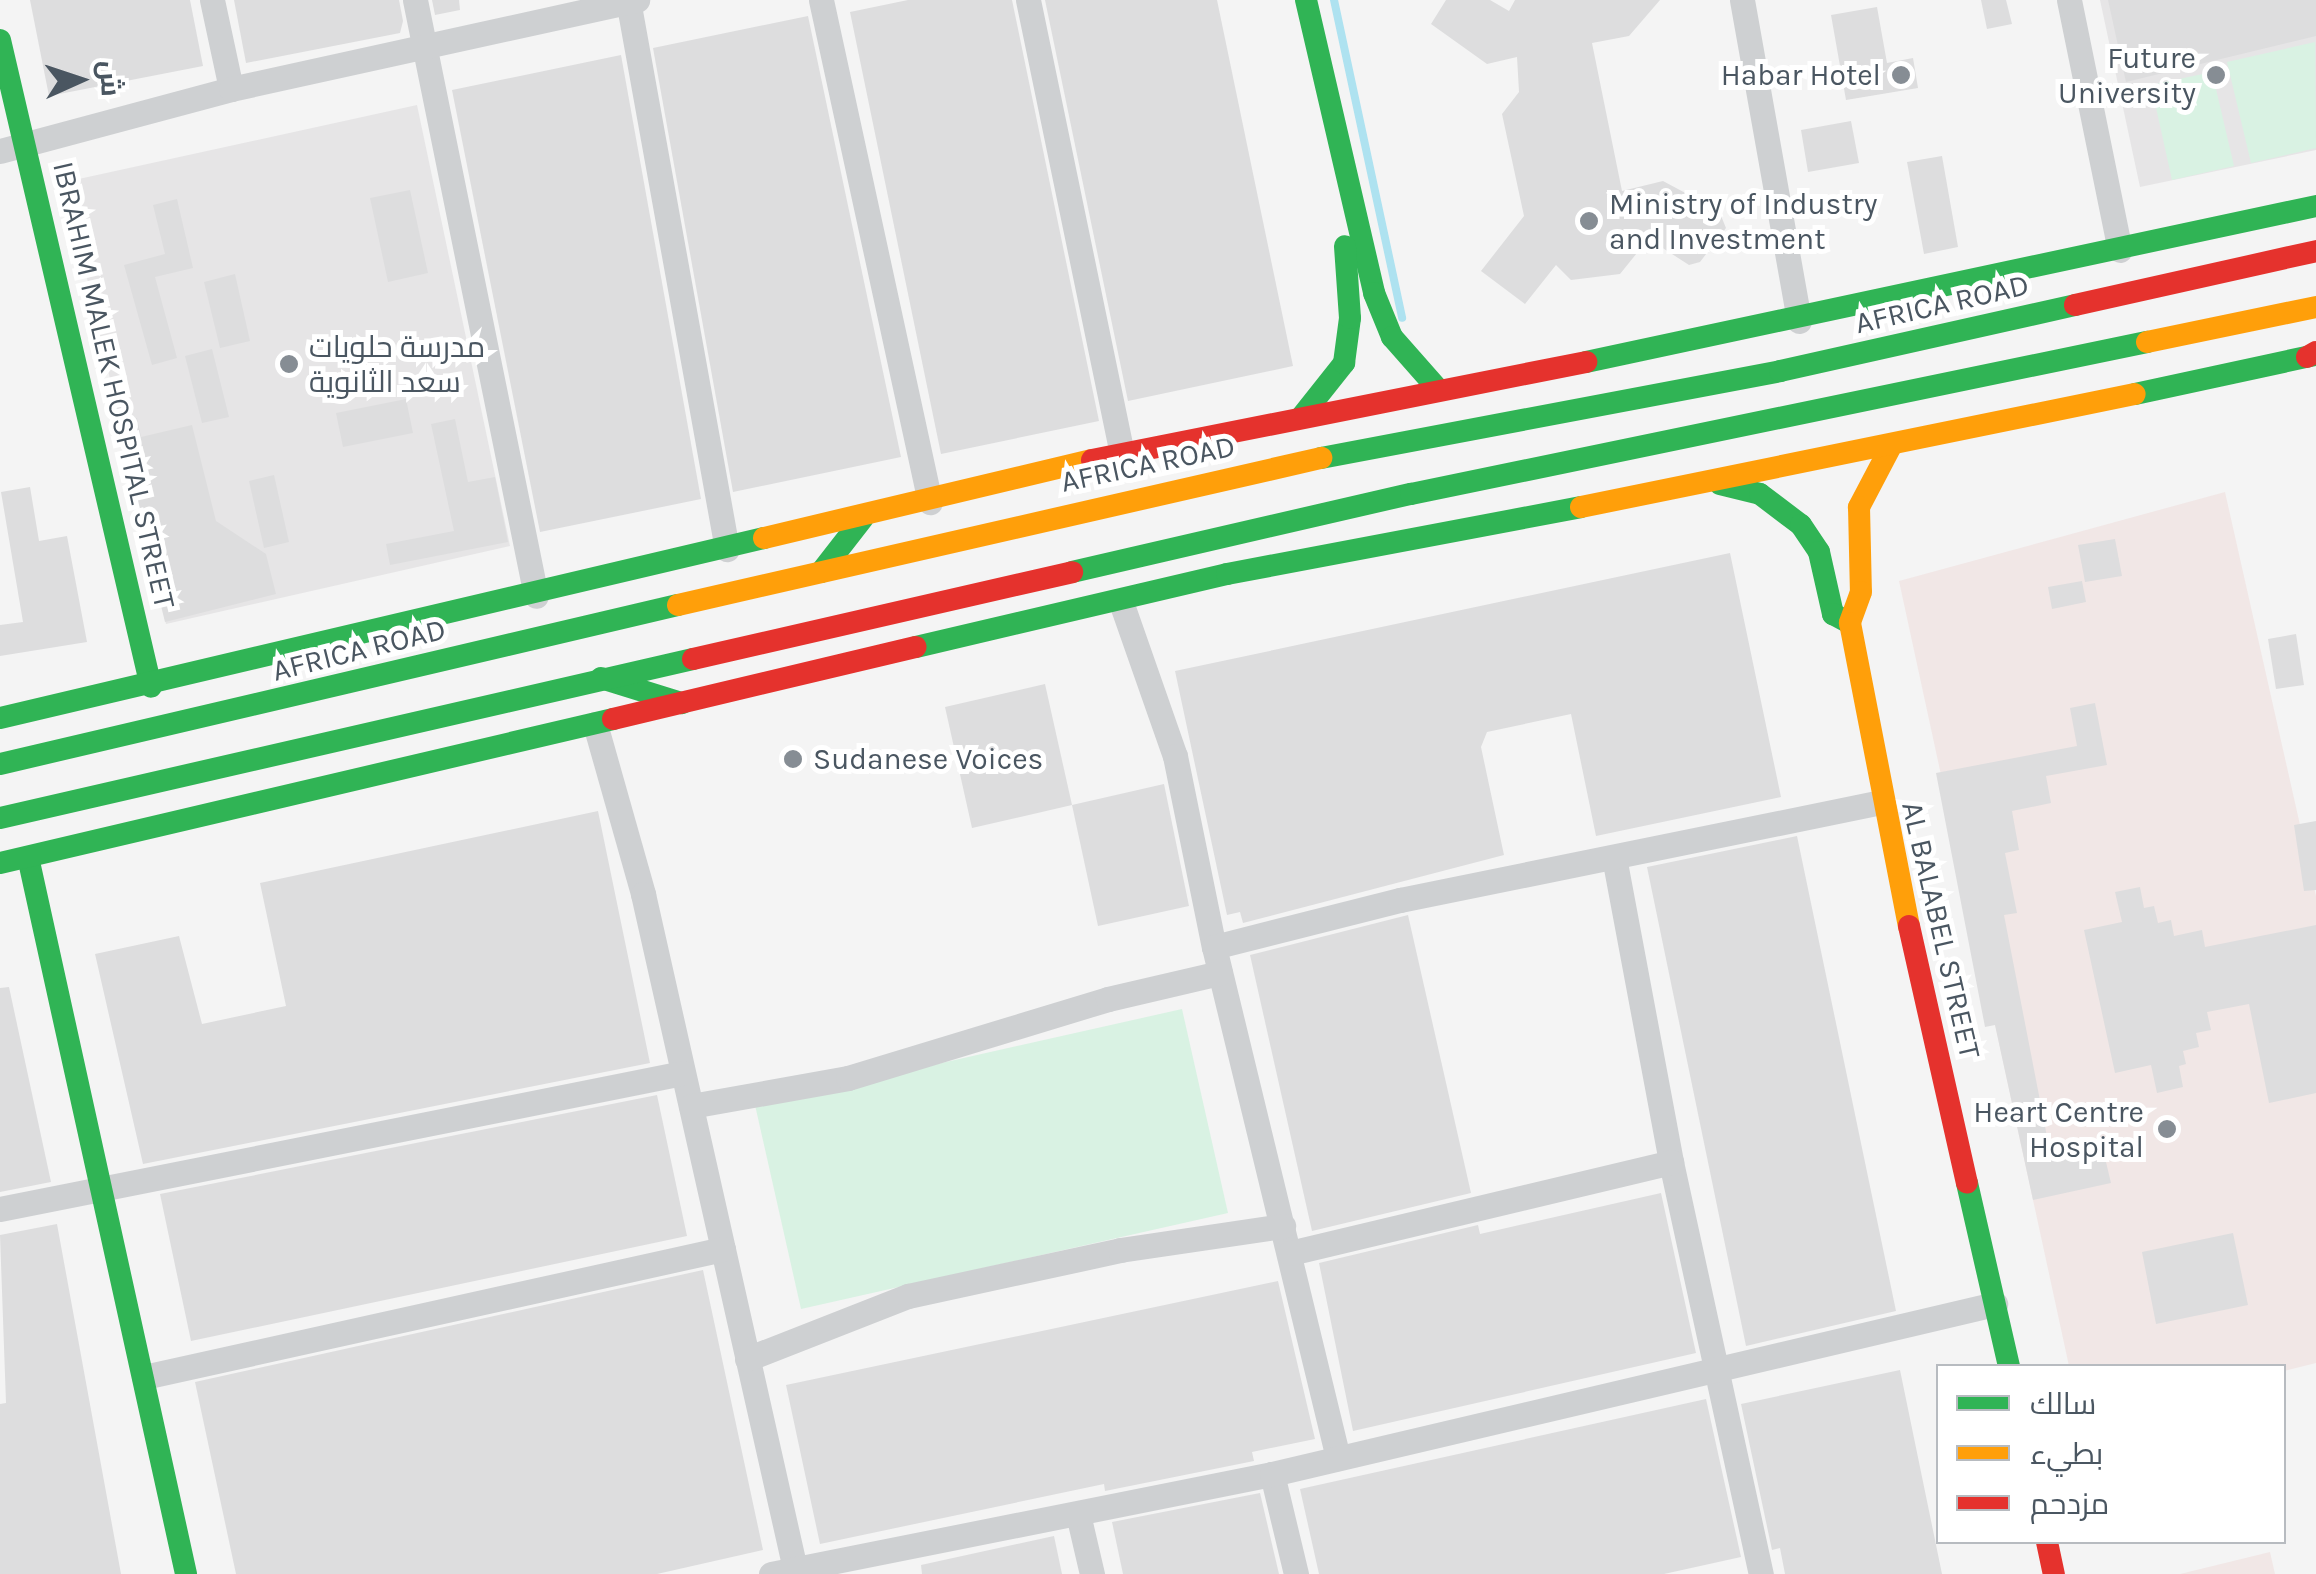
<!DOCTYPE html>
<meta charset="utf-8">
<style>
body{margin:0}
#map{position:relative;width:2316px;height:1574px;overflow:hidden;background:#f4f4f4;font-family:Karla,Cairo,sans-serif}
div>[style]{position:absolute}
.education>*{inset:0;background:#e6e5e6}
.medical>*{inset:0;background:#f1e7e6}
.green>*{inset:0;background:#d9f2e3}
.stream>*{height:8px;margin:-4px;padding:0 4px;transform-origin:4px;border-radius:4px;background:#aee2f0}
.building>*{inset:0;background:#ddddde}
.street>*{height:25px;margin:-12.5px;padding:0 12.5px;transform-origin:12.5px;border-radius:12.5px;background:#ced0d2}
.fast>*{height:22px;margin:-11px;padding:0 11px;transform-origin:11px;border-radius:11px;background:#30b455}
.slow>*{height:22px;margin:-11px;padding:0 11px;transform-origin:11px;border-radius:11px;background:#ff9f0a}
.jam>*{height:22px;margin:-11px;padding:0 11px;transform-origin:11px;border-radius:11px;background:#e5322d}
.dots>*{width:28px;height:28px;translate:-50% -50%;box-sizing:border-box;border:5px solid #fff;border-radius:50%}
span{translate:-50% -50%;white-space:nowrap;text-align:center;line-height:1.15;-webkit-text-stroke:10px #fff;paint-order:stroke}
.poi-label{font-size:30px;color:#4a5661}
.right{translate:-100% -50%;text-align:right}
.left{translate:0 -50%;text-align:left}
.street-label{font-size:30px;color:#4a5661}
.legend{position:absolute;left:1936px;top:1364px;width:350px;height:180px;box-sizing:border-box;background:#fff;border:2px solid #b7bbc0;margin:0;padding:12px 18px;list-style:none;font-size:30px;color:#4a5661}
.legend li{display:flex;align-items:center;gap:20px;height:50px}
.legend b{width:50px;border:2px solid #b7bbc0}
.north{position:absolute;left:30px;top:30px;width:100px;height:100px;-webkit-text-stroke:8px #fff;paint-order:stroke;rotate:87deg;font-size:28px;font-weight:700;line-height:40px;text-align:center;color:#4a5661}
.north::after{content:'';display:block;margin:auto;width:35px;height:45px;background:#4a5661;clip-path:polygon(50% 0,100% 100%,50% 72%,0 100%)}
</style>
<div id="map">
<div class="education">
<div style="clip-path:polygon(2100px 0,2316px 0,2316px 150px,2140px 187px)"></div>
<div style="clip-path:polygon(417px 105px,510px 546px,166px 624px,65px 182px)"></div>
</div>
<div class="medical">
<div style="clip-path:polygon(2225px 492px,2316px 896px,2316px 1363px,2284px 1371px,2069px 1366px,1899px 581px)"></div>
<div style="clip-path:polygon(2270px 1552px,2275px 1574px,2180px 1574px)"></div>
</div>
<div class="green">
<div style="clip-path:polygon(2315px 42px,2316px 148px,2251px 163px,2227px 62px)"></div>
<div style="clip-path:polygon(2212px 72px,2234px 166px,2172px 180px,2151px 85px)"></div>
<div style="clip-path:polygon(1182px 1009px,1228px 1213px,801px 1309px,755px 1105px)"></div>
</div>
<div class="stream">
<div style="left:1334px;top:0;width:325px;rotate:77.9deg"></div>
</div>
<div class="building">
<div style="clip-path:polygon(30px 0,190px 0,203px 66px,49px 96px)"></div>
<div style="clip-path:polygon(234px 0,399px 0,403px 21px,400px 33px,246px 63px)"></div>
<div style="clip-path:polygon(432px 0,459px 0,460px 10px,435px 15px)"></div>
<div style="clip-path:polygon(908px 0,1012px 0,1099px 421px,941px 454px,850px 12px)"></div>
<div style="clip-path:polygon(1045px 0,1217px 0,1293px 366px,1128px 401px)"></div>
<div style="clip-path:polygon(1446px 0,1490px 0,1509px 11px,1515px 0,1660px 0,1629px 36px,1592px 43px,1622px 191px,1663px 181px,1719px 211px,1726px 228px,1700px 262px,1689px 265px,1658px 245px,1641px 248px,1620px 274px,1571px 280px,1556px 265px,1525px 304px,1481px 271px,1524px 216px,1502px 114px,1519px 92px,1517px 57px,1487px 64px,1431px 24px)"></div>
<div style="clip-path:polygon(1981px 0,2006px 0,2012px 24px,1987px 29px)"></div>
<div style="clip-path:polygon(2108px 0,2316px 0,2316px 36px,2126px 82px)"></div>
<div style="clip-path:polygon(1877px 7px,1887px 63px,1913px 58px,1918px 88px,1846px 100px,1831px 15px)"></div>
<div style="clip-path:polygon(808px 16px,901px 457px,733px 492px,653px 48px)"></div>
<div style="clip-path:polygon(621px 55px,701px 499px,540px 532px,452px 90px)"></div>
<div style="clip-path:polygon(1851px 121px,1859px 163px,1808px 172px,1801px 130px)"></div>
<div style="clip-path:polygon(1942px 156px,1958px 247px,1924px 254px,1907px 162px)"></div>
<div style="clip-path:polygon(410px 190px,428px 273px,388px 282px,370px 198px)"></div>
<div style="clip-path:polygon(177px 199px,193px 268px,155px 277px,177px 358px,152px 365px,124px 265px,165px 254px,153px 205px)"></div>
<div style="clip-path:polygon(235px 274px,250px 341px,220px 348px,204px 282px)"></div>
<div style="clip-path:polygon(212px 349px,229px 417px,202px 423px,185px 356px)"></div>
<div style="clip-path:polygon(406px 399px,413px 433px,343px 447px,336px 413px)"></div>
<div style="clip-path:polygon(137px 418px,141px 437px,192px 425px,216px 521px,266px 554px,276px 594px,165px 622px,116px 422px)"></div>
<div style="clip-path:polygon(455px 419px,468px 482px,495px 477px,508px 542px,390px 565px,386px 544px,454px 531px,431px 424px)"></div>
<div style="clip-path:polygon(274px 475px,289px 542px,264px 548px,249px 481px)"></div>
<div style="clip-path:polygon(30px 487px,39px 541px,67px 536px,87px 642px,0 656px,0 625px,23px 622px,1px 492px)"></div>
<div style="clip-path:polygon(2115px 539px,2122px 576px,2085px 582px,2078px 545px)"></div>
<div style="clip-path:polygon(1730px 553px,1781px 797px,1596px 836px,1571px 714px,1487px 732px,1481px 747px,1504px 855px,1243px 923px,1240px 912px,1227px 915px,1175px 671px)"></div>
<div style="clip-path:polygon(2082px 581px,2086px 602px,2052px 609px,2048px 587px)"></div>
<div style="clip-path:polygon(2296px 634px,2304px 685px,2276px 689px,2268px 639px)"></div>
<div style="clip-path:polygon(1045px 684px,1072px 805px,972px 828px,945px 707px)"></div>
<div style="clip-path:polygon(2095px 703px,2107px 765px,2046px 776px,2051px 803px,2012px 811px,2019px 850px,2005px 853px,2017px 913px,2004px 915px,2050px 1152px,2101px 1141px,2111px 1183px,2033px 1200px,1995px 1025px,1985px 1027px,1936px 773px,2077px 746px,2070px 708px)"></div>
<div style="clip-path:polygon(1164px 784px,1189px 906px,1098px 926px,1072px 805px)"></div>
<div style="clip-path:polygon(598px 811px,650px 1063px,143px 1164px,95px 954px,179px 936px,202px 1024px,286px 1006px,260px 883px)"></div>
<div style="clip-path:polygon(2316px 821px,2316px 890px,2304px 891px,2294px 825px)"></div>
<div style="clip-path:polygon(1797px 836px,1896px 1311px,1746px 1346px,1647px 867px)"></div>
<div style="clip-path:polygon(2140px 887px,2144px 908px,2154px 906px,2158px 923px,2171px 920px,2174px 936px,2202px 930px,2205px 947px,2316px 925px,2316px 1093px,2269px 1103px,2249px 1004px,2207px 1012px,2211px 1030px,2196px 1033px,2199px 1047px,2183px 1051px,2186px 1064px,2179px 1066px,2183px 1087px,2157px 1093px,2151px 1065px,2115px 1073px,2084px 930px,2122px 922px,2115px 892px)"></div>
<div style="clip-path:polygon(1408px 915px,1471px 1193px,1312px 1231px,1250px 955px)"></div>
<div style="clip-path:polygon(9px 987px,51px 1182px,0 1192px,0 988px)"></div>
<div style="clip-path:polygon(657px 1095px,687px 1236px,191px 1341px,160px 1194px)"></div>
<div style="clip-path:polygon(1661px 1193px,1696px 1353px,1353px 1431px,1319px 1263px,1478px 1225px,1480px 1234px)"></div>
<div style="clip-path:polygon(57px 1224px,87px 1388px,121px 1574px,0 1574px,0 1404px,6px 1403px,0 1235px)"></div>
<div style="clip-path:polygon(2233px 1233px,2248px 1305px,2156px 1324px,2142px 1252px)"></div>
<div style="clip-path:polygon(703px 1270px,763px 1550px,657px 1574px,236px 1574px,195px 1382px)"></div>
<div style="clip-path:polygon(1278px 1281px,1315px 1439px,1252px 1452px,1254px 1461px,1105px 1491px,1104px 1484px,820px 1544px,786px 1385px)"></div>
<div style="clip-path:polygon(1900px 1370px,1942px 1574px,1785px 1574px,1780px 1548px,1772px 1550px,1741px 1404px)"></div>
<div style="clip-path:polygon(1706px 1399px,1741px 1557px,1664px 1574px,1319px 1574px,1300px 1489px)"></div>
<div style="clip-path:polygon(1260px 1493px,1279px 1574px,1123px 1574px,1112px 1522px)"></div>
<div style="clip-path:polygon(1054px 1536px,1062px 1574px,922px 1574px,921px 1565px)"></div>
</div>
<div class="street">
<div style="left:212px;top:0;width:91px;rotate:77.9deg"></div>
<div style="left:415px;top:0;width:608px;rotate:78.52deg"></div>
<div style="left:628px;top:0;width:558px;rotate:79.78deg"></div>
<div style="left:821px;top:0;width:514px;rotate:77.75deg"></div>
<div style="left:1028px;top:0;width:463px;rotate:78.3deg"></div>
<div style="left:1742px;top:0;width:326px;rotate:79.9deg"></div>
<div style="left:2069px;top:0;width:255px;rotate:78.5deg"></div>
<div style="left:0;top:151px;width:239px;rotate:-15deg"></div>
<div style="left:231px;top:89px;width:416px;rotate:-12.4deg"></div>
<div style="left:1121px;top:602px;width:163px;rotate:70.7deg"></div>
<div style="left:1175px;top:756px;width:195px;rotate:78.5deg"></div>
<div style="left:1214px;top:947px;width:526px;rotate:76.36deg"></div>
<div style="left:595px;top:724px;width:177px;rotate:74.2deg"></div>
<div style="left:643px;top:894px;width:692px;rotate:77.31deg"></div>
<div style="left:1614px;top:857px;width:310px;rotate:79.4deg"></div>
<div style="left:1671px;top:1162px;width:422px;rotate:77.7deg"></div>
<div style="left:1214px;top:947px;width:192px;rotate:-14.2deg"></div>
<div style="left:1400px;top:900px;width:491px;rotate:-11.5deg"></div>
<div style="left:691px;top:1106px;width:159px;rotate:-10.1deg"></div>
<div style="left:848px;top:1078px;width:272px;rotate:-16.9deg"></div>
<div style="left:1108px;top:999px;width:115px;rotate:-13.1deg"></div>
<div style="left:0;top:1209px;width:696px;rotate:-11.26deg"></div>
<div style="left:1290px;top:1253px;width:392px;rotate:-13.4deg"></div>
<div style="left:747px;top:1359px;width:173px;rotate:-21.4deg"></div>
<div style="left:908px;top:1296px;width:217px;rotate:-12.2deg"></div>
<div style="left:1120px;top:1250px;width:165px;rotate:-8.4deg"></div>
<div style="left:144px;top:1377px;width:593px;rotate:-12.47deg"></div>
<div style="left:1272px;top:1474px;width:103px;rotate:76.5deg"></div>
<div style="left:1078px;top:1514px;width:62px;rotate:76.9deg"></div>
<div style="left:771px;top:1574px;width:511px;rotate:-11.29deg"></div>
<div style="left:1272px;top:1474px;width:743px;rotate:-13.23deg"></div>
</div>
<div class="fast">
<div style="left:1306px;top:0;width:301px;rotate:76.9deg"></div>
<div style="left:1374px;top:293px;width:48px;rotate:67.8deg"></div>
<div style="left:1392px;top:337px;width:68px;rotate:48.6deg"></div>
<div style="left:0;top:40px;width:664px;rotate:76.86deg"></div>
<div style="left:1586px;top:362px;width:746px;rotate:-12.06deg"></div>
<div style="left:2135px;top:394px;width:185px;rotate:-12.2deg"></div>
<div style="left:1302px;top:416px;width:68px;rotate:-51.6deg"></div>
<div style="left:1344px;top:363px;width:45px;rotate:-82.4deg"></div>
<div style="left:1350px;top:318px;width:72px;rotate:-94deg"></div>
<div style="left:1321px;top:458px;width:467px;rotate:-10.7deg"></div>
<div style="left:1780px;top:371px;width:302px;rotate:-12.6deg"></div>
<div style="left:1720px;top:484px;width:41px;rotate:14deg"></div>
<div style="left:1760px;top:494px;width:51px;rotate:37.1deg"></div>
<div style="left:1801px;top:525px;width:32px;rotate:56deg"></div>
<div style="left:1819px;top:552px;width:64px;rotate:77.3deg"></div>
<div style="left:1833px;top:614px;width:19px;rotate:28deg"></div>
<div style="left:821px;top:572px;width:68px;rotate:-52.1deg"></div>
<div style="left:1072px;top:572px;width:348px;rotate:-13deg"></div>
<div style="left:1411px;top:494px;width:752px;rotate:-11.67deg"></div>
<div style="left:916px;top:647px;width:319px;rotate:-13.2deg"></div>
<div style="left:1227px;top:574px;width:360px;rotate:-10.7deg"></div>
<div style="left:601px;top:678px;width:85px;rotate:17.2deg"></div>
<div style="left:0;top:718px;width:785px;rotate:-13.26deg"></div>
<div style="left:0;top:764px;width:696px;rotate:-13.2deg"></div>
<div style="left:0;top:818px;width:711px;rotate:-12.92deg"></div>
<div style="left:28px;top:857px;width:734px;rotate:77.57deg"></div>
<div style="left:0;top:863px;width:630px;rotate:-13.22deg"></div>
<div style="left:1967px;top:1183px;width:188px;rotate:77.1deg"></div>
</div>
<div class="slow">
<div style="left:2147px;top:342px;width:173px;rotate:-11.7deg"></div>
<div style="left:1890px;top:448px;width:67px;rotate:117.7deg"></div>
<div style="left:1859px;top:507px;width:85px;rotate:88.7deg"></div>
<div style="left:1861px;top:592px;width:33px;rotate:110deg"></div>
<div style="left:1850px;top:623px;width:309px;rotate:79deg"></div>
<div style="left:1581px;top:507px;width:565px;rotate:-11.53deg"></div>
<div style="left:764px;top:538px;width:337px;rotate:-13.4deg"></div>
<div style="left:678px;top:605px;width:660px;rotate:-12.88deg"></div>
</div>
<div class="jam">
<div style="left:2075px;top:305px;width:247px;rotate:-12.6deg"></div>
<div style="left:2307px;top:357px;width:10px;rotate:-29deg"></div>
<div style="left:1092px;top:460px;width:504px;rotate:-11.22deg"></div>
<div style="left:693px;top:659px;width:389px;rotate:-12.9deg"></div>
<div style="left:613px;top:719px;width:311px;rotate:-13.4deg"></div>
<div style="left:1909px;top:926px;width:263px;rotate:77.3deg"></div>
<div style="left:2047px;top:1542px;width:33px;rotate:78deg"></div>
</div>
<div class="dots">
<div style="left:1901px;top:75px;background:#868d94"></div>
<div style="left:2216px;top:75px;background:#868d94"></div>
<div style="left:1589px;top:221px;background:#868d94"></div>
<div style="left:289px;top:364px;background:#868d94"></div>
<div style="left:793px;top:759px;background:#868d94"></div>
<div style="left:2167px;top:1129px;background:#868d94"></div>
</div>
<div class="poi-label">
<span class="right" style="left:2196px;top:75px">Future<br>University</span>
<span class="right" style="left:1881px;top:75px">Habar Hotel</span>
<span class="left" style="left:1609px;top:221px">Ministry of Industry<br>and Investment</span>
<span class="left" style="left:309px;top:364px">مدرسة حلويات<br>سعد الثانوية</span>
<span class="left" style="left:813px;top:759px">Sudanese Voices</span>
<span class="right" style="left:2144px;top:1129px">Heart Centre<br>Hospital</span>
</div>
<div class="street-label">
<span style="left:1942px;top:304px;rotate:-13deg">AFRICA ROAD</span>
<span style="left:114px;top:385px;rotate:77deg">IBRAHIM MALEK HOSPITAL STREET</span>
<span style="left:1148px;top:464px;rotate:-12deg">AFRICA ROAD</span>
<span style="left:359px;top:650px;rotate:-14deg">AFRICA ROAD</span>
<span style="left:1941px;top:930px;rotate:77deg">AL BALABEL STREET</span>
</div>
<ul class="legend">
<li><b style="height:12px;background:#30b455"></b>سالك</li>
<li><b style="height:12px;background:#ff9f0a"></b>بطيء</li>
<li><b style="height:12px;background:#e5322d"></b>مزدحم</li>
</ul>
<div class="north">ش</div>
</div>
